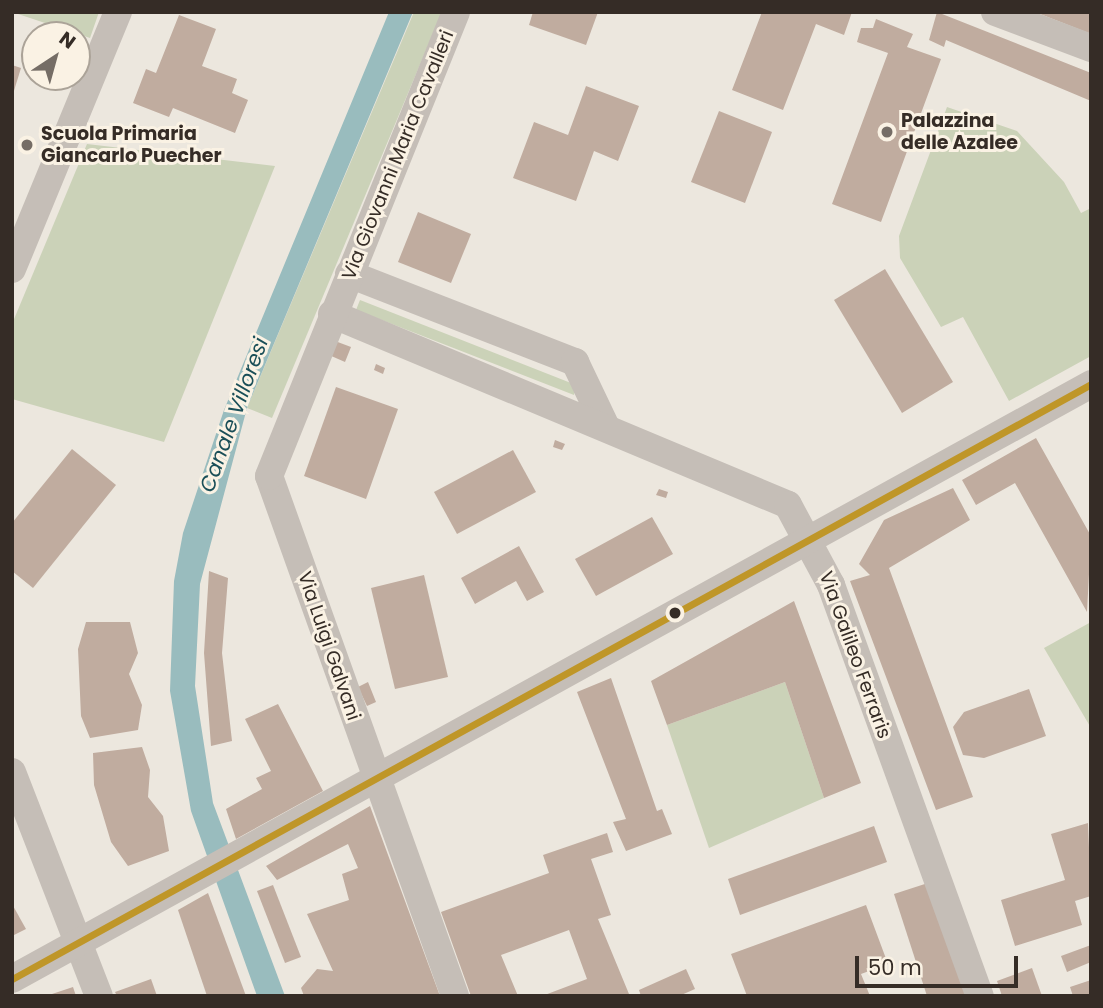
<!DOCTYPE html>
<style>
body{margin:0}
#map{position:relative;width:1103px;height:1008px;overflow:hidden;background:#ece7de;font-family:Poppins,sans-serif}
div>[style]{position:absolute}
.green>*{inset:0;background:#cbd2b8}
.water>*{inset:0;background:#99bcbe}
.building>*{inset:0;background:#c0ac9f}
.minor>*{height:28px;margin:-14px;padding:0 14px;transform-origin:14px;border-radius:14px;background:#c5beb7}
.bus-1>*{height:7px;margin:-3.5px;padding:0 3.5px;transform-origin:3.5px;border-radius:3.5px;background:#bf9628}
.dots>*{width:19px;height:19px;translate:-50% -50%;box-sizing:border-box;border:4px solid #faf2e4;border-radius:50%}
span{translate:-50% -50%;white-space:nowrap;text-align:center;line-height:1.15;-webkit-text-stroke:6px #faf2e4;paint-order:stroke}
.poi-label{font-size:19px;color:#352c26;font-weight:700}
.left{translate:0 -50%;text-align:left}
.street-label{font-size:19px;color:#352c26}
.water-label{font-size:21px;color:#1a4f58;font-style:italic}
.frame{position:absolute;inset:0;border:14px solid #352c26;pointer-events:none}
.north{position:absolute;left:21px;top:21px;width:70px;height:70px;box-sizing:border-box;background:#faf2e4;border:2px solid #aba398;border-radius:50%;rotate:36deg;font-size:19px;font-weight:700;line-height:28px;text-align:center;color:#352c26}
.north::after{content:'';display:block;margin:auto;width:24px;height:32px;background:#756d66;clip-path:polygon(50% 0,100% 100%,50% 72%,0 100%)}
.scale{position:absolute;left:855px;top:956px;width:163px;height:32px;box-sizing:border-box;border:4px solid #352c26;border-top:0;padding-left:9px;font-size:21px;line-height:24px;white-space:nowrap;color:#352c26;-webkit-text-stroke:5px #faf2e4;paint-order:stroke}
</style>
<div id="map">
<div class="green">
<div style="clip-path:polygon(12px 12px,99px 12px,90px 38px)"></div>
<div style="clip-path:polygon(414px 12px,442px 12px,272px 418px,247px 408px)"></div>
<div style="clip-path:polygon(947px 107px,1017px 131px,1064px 182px,1081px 213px,1091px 208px,1091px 356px,1009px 401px,963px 317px,941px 327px,900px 258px,899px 236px)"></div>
<div style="clip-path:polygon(87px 144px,275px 166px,164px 442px,12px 399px,12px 324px)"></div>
<div style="clip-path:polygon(360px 300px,576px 385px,574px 395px,356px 310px)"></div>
<div style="clip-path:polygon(1091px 622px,1091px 728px,1044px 648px)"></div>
<div style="clip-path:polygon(785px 682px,824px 798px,709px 848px,667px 725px)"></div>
</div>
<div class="water">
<div style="clip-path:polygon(389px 12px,413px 12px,247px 408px,200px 584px,195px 686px,213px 803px,285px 996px,257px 996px,191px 811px,170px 691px,174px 581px,183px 533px,224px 410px)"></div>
</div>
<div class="building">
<div style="clip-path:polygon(533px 12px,598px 12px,586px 45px,529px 25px)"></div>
<div style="clip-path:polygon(762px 12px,852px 12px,844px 35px,816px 24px,783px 110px,732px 90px)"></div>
<div style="clip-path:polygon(937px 12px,1091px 73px,1091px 101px,946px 40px,944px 47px,929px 40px)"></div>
<div style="clip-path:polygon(1035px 12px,1091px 12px,1091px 34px)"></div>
<div style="clip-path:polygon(179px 15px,216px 29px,202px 66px,237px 79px,232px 93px,248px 100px,235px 133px,173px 108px,169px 117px,133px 103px,146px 69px,156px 73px)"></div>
<div style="clip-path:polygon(876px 19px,913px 34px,907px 47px,941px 59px,881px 222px,832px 204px,888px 53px,857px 42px,861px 28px,873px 28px)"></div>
<div style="clip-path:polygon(12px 65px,21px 68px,13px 94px,12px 94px)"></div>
<div style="clip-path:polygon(586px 86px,639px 106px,618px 161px,594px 151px,576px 201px,513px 178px,534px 122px,568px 135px)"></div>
<div style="clip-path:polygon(719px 111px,772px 132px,745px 203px,691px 182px)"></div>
<div style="clip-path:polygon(418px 212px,471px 234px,451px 283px,398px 262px)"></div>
<div style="clip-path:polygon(885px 269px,953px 382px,902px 413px,834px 300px)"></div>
<div style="clip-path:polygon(335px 341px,351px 347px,345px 362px,329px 355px)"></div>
<div style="clip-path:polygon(376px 364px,385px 368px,383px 374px,374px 370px)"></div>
<div style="clip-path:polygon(336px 387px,398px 409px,366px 499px,304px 476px)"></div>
<div style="clip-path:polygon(1036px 438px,1091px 536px,1087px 612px,1015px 483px,976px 505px,962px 480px)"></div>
<div style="clip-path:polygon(555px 440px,565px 444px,562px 450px,553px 447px)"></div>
<div style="clip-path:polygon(72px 449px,116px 485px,33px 588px,12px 571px,12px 523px)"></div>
<div style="clip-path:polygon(513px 450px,536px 492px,457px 534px,434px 492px)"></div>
<div style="clip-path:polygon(953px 488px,970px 520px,889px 568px,973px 797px,936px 810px,850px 581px,870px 575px,859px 564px,884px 520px)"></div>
<div style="clip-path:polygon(659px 489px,668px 492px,666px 498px,656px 495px)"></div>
<div style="clip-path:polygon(652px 517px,673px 554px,596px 596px,575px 559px)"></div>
<div style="clip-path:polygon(519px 546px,544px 592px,527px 601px,516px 581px,475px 604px,461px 578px)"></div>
<div style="clip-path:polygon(209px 571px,228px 578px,222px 653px,232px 741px,211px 746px,204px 653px)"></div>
<div style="clip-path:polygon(424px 575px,448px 677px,395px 689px,371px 588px)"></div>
<div style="clip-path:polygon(794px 601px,861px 783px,824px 798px,785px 682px,667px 725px,651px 681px)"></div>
<div style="clip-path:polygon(86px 622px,130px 622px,138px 653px,129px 674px,142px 705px,138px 730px,90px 738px,81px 716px,78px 649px)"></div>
<div style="clip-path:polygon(611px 678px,657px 811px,662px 809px,672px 834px,626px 851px,613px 822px,626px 819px,577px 692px)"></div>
<div style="clip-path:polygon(368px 682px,376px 702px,367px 706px,358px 687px)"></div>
<div style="clip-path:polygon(1029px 689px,1046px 736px,984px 758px,963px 755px,953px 727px,964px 712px)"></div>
<div style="clip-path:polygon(278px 704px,323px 791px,236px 839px,226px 809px,262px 789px,256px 778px,271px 771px,245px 719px)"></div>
<div style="clip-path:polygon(142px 747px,150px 770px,148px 797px,163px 816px,169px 851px,128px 866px,111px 842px,94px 785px,93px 753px)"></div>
<div style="clip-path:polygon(370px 806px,440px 996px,304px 996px,301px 988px,317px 969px,333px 971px,307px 914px,349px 900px,342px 874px,358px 868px,348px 844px,277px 880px,266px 866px)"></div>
<div style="clip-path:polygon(1088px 823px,1091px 896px,1075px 901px,1082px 925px,1015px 946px,1001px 900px,1065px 880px,1051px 834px)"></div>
<div style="clip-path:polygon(874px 826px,887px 862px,740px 915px,728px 879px)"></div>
<div style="clip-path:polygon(607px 833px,613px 852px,591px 859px,611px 915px,598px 919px,629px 994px,542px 996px,587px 979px,569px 930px,501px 955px,518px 996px,471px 996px,441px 912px,549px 873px,543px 855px)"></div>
<div style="clip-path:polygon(931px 882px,968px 996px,927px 996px,894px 894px)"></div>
<div style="clip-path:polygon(273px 885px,301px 957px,285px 963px,257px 891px)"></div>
<div style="clip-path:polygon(208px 893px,246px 996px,207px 996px,178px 910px)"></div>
<div style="clip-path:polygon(12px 904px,26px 929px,12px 936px)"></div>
<div style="clip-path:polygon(866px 905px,888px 964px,861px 974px,870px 996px,747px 996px,731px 954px)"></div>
<div style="clip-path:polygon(1091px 945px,1091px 962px,1067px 972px,1061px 956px)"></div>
<div style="clip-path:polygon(1032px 968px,1042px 996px,1002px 996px,997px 981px)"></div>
<div style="clip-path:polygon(686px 969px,695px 989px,679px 996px,641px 996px,639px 990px)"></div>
<div style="clip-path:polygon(151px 979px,157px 996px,117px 996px,115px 992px)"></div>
<div style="clip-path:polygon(1091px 980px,1091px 996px,1073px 996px,1070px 987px)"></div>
<div style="clip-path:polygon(73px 987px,76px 996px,49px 996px,49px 995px)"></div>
</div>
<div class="minor">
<div style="left:995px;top:12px;width:103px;rotate:20.6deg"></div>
<div style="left:12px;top:269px;width:278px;rotate:-67.6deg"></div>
<div style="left:349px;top:274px;width:243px;rotate:21.3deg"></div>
<div style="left:575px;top:362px;width:72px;rotate:64.5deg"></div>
<div style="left:332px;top:314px;width:494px;rotate:22.7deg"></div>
<div style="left:788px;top:505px;width:91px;rotate:61.7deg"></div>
<div style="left:831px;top:585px;width:437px;rotate:70.1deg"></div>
<div style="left:12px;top:772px;width:240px;rotate:68.8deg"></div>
<div style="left:12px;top:979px;width:1232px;rotate:-28.87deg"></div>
<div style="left:455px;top:996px;width:552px;rotate:-109.68deg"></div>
<div style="left:269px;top:476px;width:500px;rotate:-68.05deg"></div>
</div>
<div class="bus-1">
<div style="left:12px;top:979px;width:1232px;rotate:-28.87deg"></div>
</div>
<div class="dots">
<div style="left:887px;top:132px;background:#756d66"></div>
<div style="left:27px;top:145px;background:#756d66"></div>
<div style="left:675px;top:613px;background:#352c26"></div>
</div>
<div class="poi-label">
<span class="left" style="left:901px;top:132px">Palazzina<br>delle Azalee</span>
<span class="left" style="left:41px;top:145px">Scuola Primaria<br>Giancarlo Puecher</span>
</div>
<div class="street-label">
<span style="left:398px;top:155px;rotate:-68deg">Via Giovanni Maria Cavalleri</span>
<span style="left:329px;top:646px;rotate:71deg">Via Luigi Galvani</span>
<span style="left:855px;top:655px;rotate:70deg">Via Galileo Ferraris</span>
</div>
<div class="water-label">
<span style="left:234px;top:415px;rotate:-70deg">Canale Villoresi</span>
</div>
<div class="frame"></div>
<div class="north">N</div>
<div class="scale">50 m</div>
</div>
